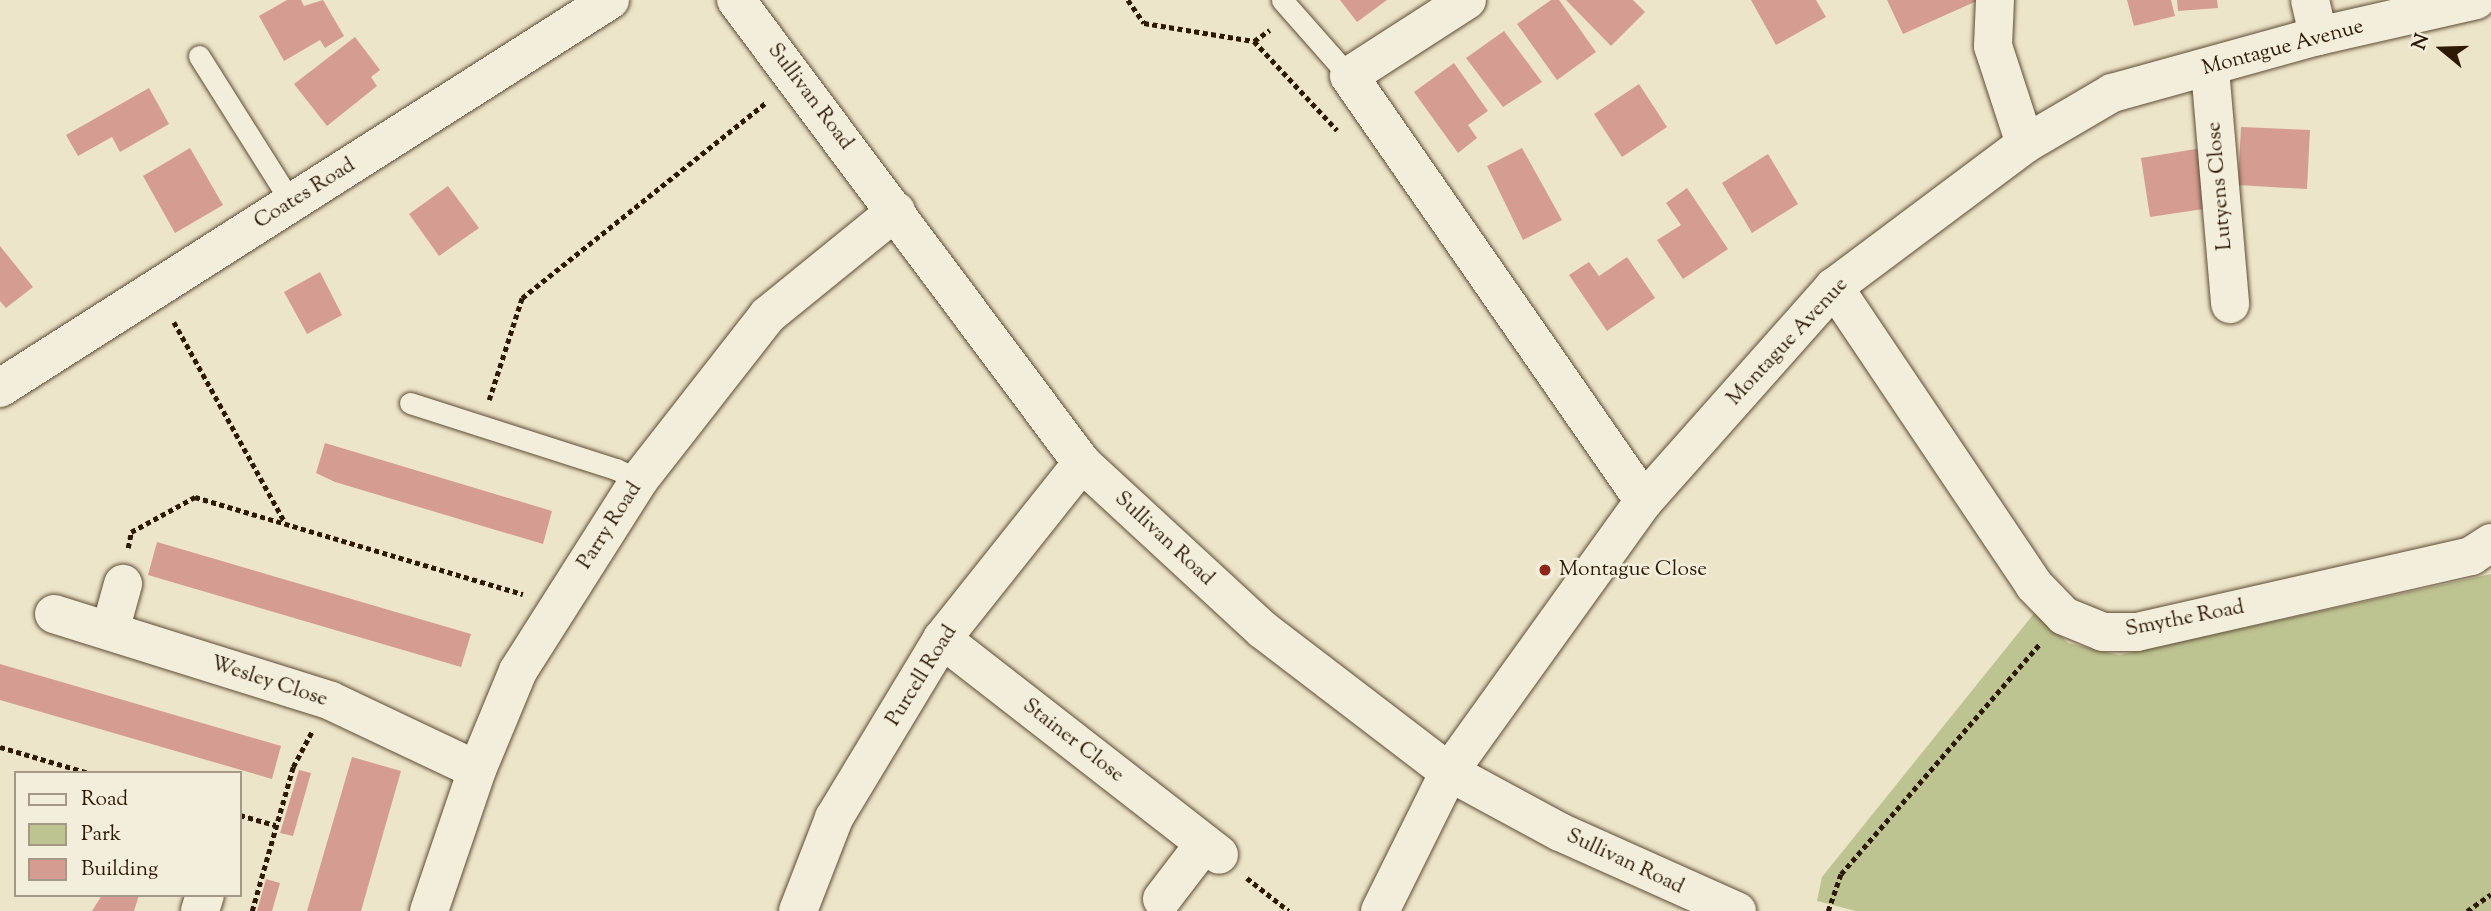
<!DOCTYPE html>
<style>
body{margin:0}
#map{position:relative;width:2491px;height:911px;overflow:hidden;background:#ede5c9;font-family:"Sorts Mill Goudy",serif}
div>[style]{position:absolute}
.green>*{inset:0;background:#bec392}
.building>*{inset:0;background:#d59d91}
.path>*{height:4.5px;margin-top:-2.25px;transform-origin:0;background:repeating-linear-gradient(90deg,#2d1904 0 5px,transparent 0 8.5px)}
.roads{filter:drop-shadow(0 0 2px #5d4c35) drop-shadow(0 0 2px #5d4c35)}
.lane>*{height:21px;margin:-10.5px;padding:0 10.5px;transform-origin:10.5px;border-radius:10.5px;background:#f3eedc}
.street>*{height:38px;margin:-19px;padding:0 19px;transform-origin:19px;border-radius:19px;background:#f3eedc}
.dots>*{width:19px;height:19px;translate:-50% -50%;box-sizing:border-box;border:4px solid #f3eedc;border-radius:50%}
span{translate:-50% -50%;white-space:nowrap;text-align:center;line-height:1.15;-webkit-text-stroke:5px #f3eedc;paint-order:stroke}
.street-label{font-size:21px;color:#2d1904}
.poi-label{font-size:21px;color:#2d1904}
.left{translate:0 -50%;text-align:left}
.legend{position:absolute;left:14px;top:771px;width:228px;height:126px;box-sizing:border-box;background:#f3eedc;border:2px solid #a49986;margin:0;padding:9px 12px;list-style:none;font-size:21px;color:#2d1904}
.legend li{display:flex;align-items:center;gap:14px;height:35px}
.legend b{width:35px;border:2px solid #a49986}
.north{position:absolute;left:2407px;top:14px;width:70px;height:70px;-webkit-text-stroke:5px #f3eedc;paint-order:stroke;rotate:289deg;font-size:19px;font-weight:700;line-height:28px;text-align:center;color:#2d1904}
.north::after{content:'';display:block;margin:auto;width:24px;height:32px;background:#2d1904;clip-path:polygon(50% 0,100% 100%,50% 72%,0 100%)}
</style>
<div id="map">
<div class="green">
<div style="clip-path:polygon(2491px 574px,2491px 911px,1856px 911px,1817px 901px,1822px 877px,2036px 611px,2068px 643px,2119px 655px)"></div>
</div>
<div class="building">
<div style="clip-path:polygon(287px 0,301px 0,304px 6px,323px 0,344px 36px,325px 48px,320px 40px,284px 61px,259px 16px)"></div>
<div style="clip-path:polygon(1340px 0,1387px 0,1357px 22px)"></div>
<div style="clip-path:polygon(1551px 0,1559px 0,1596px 52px,1557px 80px,1517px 24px)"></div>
<div style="clip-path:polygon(1566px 0,1633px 0,1645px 12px,1611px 46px)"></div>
<div style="clip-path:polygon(1751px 0,1816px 0,1826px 17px,1776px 45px)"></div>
<div style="clip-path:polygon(1887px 0,1979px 0,1903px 34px)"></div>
<div style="clip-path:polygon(2127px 0,2171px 0,2175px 16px,2134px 26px)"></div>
<div style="clip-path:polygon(2177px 0,2217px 0,2218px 8px,2178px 11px)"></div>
<div style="clip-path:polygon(1504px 31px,1542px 82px,1503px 107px,1466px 58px)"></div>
<div style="clip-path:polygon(355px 37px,380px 70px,371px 77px,377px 86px,327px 126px,294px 84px)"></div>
<div style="clip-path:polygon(1454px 63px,1488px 111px,1468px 125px,1477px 138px,1458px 153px,1414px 92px)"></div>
<div style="clip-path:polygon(1639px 84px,1667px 127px,1622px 157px,1594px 114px)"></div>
<div style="clip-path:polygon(149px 88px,169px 124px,120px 152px,112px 137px,78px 156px,66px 135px)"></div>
<div style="clip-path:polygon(2241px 127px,2310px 130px,2307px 189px,2238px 185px)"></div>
<div style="clip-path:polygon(2208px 147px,2217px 207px,2150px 217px,2141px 158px)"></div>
<div style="clip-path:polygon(190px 148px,223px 205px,175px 233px,143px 176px)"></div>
<div style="clip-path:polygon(1522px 148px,1562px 220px,1523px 240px,1487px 166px)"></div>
<div style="clip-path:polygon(1768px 154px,1798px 204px,1752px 233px,1722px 183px)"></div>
<div style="clip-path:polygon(448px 186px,479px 228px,439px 256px,409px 214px)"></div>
<div style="clip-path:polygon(1687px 188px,1728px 249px,1683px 279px,1657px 240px,1681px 225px,1666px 203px)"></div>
<div style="clip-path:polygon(0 246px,33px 287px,6px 308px,0 301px)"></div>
<div style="clip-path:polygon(1627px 257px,1655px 298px,1607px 331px,1569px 275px,1589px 262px,1599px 276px)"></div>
<div style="clip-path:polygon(320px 272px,342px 315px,307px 334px,284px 292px)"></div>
<div style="clip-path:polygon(325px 443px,552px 511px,543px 544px,335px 482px,316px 473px)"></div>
<div style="clip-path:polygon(157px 542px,471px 634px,461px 667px,148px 575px)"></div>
<div style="clip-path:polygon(0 664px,281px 746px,272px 779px,0 700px)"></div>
<div style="clip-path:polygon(352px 757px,401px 771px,361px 911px,307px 911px)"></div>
<div style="clip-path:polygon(299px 770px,311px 773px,293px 836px,280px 833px)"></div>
<div style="clip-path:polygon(266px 879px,280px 883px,272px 911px,257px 911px)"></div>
<div style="clip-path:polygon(102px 895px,139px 895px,134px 911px,92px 911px)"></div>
</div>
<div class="path">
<div style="left:1128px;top:0;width:28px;rotate:55deg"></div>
<div style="left:1144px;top:23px;width:111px;rotate:9.3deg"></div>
<div style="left:1254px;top:41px;width:19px;rotate:-35deg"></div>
<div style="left:1254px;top:41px;width:122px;rotate:47deg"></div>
<div style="left:174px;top:322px;width:229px;rotate:61deg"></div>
<div style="left:489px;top:400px;width:107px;rotate:-72.1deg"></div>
<div style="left:522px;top:298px;width:312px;rotate:-38.7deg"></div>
<div style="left:128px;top:548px;width:16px;rotate:-79deg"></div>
<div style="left:131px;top:532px;width:73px;rotate:-28.7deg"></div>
<div style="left:195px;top:497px;width:342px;rotate:16.5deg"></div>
<div style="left:0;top:747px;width:93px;rotate:16.3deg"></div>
<div style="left:240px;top:815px;width:37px;rotate:16deg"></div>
<div style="left:1247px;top:878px;width:53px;rotate:38.2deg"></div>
<div style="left:252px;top:911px;width:150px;rotate:-74.1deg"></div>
<div style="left:293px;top:767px;width:40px;rotate:-62deg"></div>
<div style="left:1828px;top:911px;width:39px;rotate:-71deg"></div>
<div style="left:1841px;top:874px;width:303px;rotate:-49.2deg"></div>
<div style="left:2467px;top:911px;width:29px;rotate:-35deg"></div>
</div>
<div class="roads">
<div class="lane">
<div style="left:1282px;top:0;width:101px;rotate:48.6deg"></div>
<div style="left:199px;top:56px;width:173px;rotate:57.8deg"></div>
<div style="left:410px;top:403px;width:216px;rotate:17.8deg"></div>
<div style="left:616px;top:469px;width:25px;rotate:26deg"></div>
</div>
<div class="street">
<div style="left:736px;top:0;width:578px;rotate:53.23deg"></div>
<div style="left:1082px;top:463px;width:246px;rotate:42.7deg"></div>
<div style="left:1263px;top:630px;width:234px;rotate:37.4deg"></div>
<div style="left:1449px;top:772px;width:126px;rotate:28.4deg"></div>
<div style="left:1560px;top:832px;width:194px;rotate:24.1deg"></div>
<div style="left:1467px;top:0;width:140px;rotate:147.2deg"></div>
<div style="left:1349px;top:76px;width:517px;rotate:55.23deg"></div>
<div style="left:1995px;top:0;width:46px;rotate:92.5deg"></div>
<div style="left:1993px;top:46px;width:103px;rotate:71.9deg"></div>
<div style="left:2310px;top:0;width:37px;rotate:77deg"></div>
<div style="left:2210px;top:69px;width:236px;rotate:85.1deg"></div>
<div style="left:1834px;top:287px;width:359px;rotate:56.1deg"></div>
<div style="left:2034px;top:585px;width:43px;rotate:45.9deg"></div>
<div style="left:2064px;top:616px;width:42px;rotate:22.3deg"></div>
<div style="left:2103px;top:632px;width:34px"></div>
<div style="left:2137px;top:632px;width:343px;rotate:-12.8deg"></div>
<div style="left:2471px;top:556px;width:24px;rotate:-33deg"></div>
<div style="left:0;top:388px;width:723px;rotate:-32.46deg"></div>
<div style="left:54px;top:614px;width:290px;rotate:17.4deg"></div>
<div style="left:331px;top:701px;width:161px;rotate:25.3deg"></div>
<div style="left:110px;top:631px;width:49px;rotate:-74.5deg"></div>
<div style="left:942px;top:639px;width:351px;rotate:37.9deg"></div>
<div style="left:1162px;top:899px;width:69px;rotate:-52.6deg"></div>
<div style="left:200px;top:911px;width:17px;rotate:-73deg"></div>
<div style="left:429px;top:911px;width:149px;rotate:-71.2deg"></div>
<div style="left:477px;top:770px;width:107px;rotate:-67.5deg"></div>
<div style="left:518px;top:671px;width:226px;rotate:-57.6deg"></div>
<div style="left:639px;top:480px;width:209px;rotate:-52deg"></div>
<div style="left:768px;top:315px;width:165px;rotate:-39.1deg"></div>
<div style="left:798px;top:911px;width:100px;rotate:-68.8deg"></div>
<div style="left:834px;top:818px;width:209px;rotate:-58.9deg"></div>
<div style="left:942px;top:639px;width:225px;rotate:-51.5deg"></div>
<div style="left:1380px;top:911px;width:155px;rotate:-63.6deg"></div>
<div style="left:1449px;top:772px;width:334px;rotate:-54.3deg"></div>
<div style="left:1644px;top:501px;width:286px;rotate:-48.4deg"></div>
<div style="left:1834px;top:287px;width:239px;rotate:-36.8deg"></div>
<div style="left:2025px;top:144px;width:101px;rotate:-30.4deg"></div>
<div style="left:2112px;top:93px;width:214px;rotate:-15.5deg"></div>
<div style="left:2318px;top:36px;width:162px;rotate:-12.8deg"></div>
</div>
</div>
<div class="dots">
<div style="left:1545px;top:570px;background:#8f2418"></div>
</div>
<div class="street-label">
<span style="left:2283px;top:48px;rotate:-15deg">Montague Avenue</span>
<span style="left:810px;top:97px;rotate:53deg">Sullivan Road</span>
<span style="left:2220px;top:186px;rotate:-95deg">Lutyens Close</span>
<span style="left:305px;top:194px;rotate:-32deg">Coates Road</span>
<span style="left:1788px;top:342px;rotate:-47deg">Montague Avenue</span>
<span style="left:610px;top:526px;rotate:-57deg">Parry Road</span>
<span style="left:1164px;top:539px;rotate:43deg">Sullivan Road</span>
<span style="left:2185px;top:619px;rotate:-11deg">Smythe Road</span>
<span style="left:922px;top:676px;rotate:-58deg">Purcell Road</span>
<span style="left:269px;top:682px;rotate:18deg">Wesley Close</span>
<span style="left:1073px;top:741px;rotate:38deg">Stainer Close</span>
<span style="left:1625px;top:862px;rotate:25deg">Sullivan Road</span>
</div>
<div class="poi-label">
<span class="left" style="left:1559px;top:570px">Montague Close</span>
</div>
<ul class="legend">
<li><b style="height:9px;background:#f3eedc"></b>Road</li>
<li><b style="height:19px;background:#bec392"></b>Park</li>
<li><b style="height:19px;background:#d59d91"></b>Building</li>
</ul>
<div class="north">N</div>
</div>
